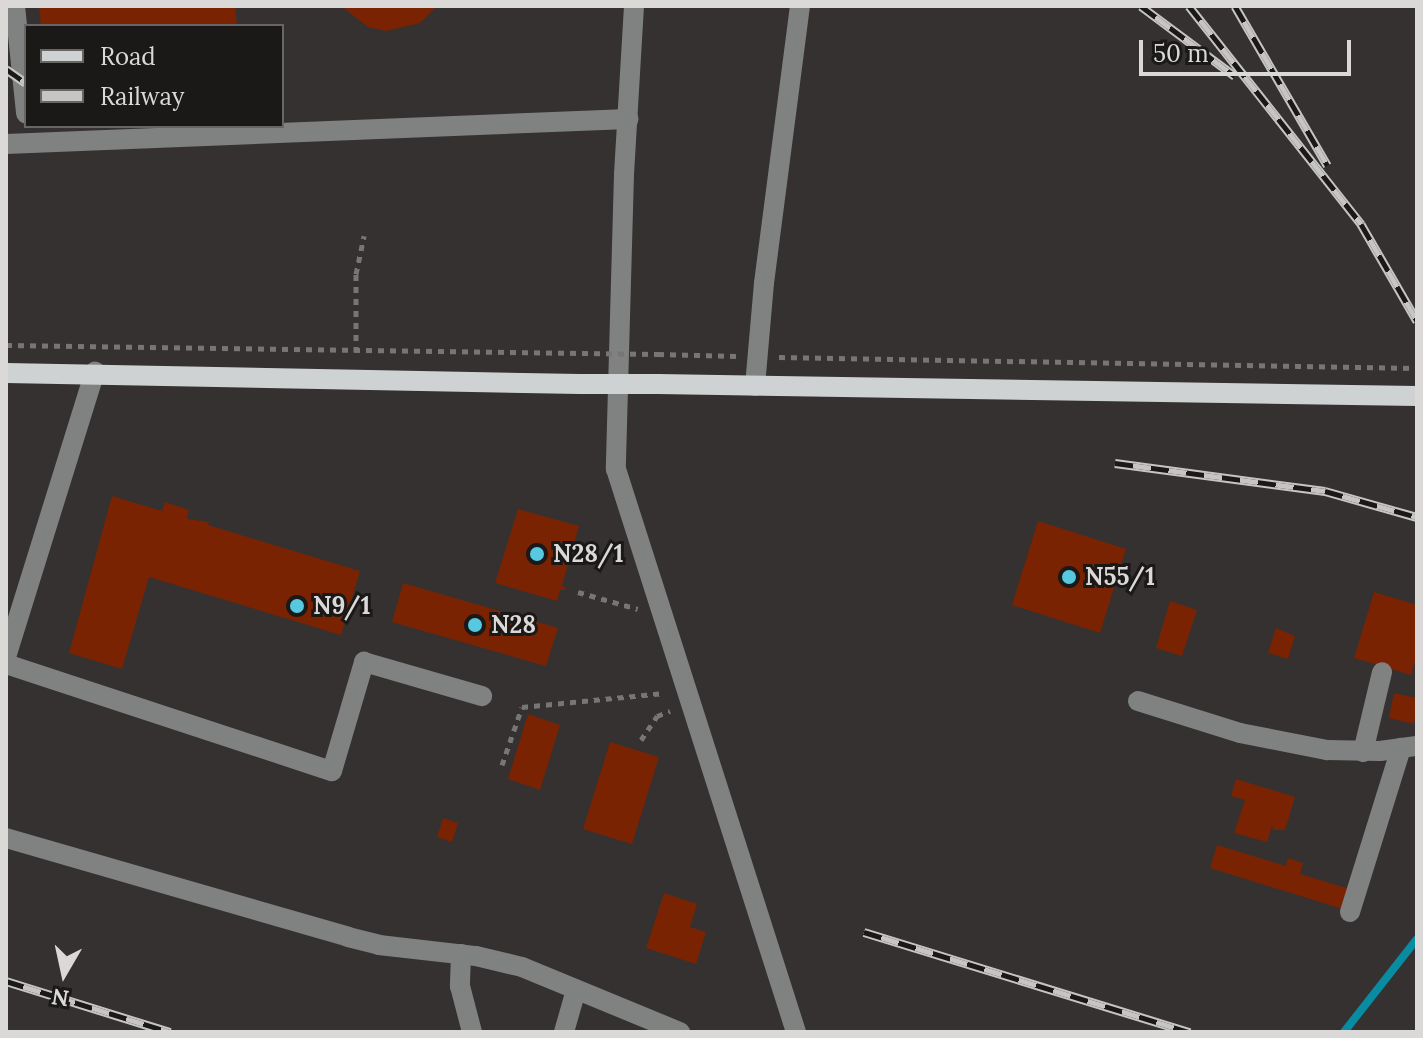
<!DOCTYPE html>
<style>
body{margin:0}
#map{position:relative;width:1423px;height:1038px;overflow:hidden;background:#343130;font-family:Lora,serif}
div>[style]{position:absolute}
.stream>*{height:8px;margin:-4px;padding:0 4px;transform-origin:4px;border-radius:4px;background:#098ca1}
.building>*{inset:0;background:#7a2303}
.path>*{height:5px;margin-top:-2.5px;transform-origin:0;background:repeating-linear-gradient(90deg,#787575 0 6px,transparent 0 12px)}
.minor>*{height:20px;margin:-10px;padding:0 10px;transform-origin:10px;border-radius:10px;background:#808282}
.major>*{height:20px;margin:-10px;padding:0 10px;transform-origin:10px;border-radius:10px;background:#ced2d3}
.rail>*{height:9px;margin-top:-4.5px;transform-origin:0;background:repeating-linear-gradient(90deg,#1b1918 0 18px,#c7c4c4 0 36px);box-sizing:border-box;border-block:2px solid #c7c4c4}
.path-bridge>*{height:5px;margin-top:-2.5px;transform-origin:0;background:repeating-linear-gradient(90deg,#787575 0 6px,transparent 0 12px)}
.major-bridge>*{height:20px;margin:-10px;padding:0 10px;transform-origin:10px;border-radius:10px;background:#ced2d3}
.dots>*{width:22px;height:22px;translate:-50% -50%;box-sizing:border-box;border:4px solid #1b1918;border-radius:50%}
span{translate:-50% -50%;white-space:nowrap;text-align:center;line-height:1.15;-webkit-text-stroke:6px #1b1918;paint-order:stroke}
.poi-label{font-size:24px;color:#dbd8d8;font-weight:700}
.left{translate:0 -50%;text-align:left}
.frame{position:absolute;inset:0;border:8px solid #dbd8d8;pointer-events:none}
.legend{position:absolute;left:24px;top:24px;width:260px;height:104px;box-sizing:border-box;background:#1b1918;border:2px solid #686565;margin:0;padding:10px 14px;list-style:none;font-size:24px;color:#dbd8d8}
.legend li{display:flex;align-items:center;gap:16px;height:40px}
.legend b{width:40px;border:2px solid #686565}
.north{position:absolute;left:24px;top:934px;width:80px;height:80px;-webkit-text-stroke:6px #1b1918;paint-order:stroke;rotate:189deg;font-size:22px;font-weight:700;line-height:32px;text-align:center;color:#dbd8d8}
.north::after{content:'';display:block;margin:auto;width:28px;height:36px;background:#dbd8d8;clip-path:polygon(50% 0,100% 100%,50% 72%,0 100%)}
.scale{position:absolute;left:1139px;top:40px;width:212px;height:36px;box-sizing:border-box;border:4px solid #dbd8d8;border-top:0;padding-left:10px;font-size:24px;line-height:28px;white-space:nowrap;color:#dbd8d8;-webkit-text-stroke:6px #1b1918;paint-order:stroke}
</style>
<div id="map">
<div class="stream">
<div style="left:1344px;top:1032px;width:118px;rotate:-51.9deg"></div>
</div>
<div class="building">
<div style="clip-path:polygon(39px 6px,235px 6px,237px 26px,41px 26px)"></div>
<div style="clip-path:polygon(341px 6px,437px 6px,420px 23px,386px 31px,368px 27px)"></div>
<div style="clip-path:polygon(112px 496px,162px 511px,165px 502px,189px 510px,187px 519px,209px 522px,208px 525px,360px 571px,341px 635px,149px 577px,122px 669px,69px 653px)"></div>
<div style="clip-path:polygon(518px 509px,579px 526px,562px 585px,567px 590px,560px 590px,557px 601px,495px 583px)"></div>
<div style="clip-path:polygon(1038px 521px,1126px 549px,1100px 633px,1012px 605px)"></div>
<div style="clip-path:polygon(403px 583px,558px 628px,546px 666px,392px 622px)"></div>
<div style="clip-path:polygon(1374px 592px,1417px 605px,1417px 654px,1411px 675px,1354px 658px)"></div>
<div style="clip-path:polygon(1170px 601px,1197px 610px,1182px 656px,1156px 648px)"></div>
<div style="clip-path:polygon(1276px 628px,1295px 636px,1288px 659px,1268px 653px)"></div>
<div style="clip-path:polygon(1394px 693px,1417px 698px,1414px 724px,1389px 718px)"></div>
<div style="clip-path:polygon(528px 714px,560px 725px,540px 790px,508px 779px)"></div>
<div style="clip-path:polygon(610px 742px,659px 757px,632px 844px,583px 829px)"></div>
<div style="clip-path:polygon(1236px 779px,1295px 797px,1285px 830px,1274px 830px,1272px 826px,1267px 842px,1234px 833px,1245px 800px,1231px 796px)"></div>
<div style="clip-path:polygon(443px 818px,458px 823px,452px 842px,437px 837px)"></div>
<div style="clip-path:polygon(1217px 845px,1286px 866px,1288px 858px,1303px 863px,1300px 874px,1350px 889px,1346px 910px,1210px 868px)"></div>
<div style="clip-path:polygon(664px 893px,697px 904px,690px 927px,706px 932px,696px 964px,646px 948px)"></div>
</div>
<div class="path">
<div style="left:6px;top:345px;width:576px;rotate:0.8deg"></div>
<div style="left:356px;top:352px;width:78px;rotate:-90deg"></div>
<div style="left:356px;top:274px;width:39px;rotate:-78deg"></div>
<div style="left:658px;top:354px;width:79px;rotate:1.5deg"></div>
<div style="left:779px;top:357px;width:638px;rotate:0.99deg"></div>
<div style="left:578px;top:592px;width:62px;rotate:15.8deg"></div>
<div style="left:641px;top:740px;width:29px;rotate:-56deg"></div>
<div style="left:657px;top:716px;width:14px;rotate:-21deg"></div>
<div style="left:502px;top:765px;width:61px;rotate:-71deg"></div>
<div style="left:522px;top:707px;width:143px;rotate:-5.6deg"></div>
</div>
<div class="minor">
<div style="left:15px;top:6px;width:108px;rotate:84.1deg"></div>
<div style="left:634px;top:6px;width:168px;rotate:93.4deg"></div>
<div style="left:624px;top:174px;width:295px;rotate:91.6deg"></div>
<div style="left:616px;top:469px;width:591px;rotate:72.27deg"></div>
<div style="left:6px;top:144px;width:623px;rotate:-2.3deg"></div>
<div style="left:755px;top:386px;width:103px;rotate:-85deg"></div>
<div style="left:764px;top:283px;width:279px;rotate:-82.6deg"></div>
<div style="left:6px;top:657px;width:299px;rotate:-72.7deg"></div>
<div style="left:6px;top:664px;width:343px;rotate:18.2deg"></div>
<div style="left:332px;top:771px;width:114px;rotate:-73.6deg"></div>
<div style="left:364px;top:662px;width:123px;rotate:16.1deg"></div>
<div style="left:1138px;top:701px;width:107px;rotate:17.4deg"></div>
<div style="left:1240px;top:733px;width:89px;rotate:11.1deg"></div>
<div style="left:1327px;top:750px;width:53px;rotate:1.1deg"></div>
<div style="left:1380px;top:751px;width:37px;rotate:-8deg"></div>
<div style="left:1363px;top:752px;width:82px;rotate:-76.6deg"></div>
<div style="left:6px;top:838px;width:356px;rotate:16.1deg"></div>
<div style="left:348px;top:937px;width:32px;rotate:14deg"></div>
<div style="left:379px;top:945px;width:98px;rotate:6.5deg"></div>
<div style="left:476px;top:956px;width:47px;rotate:13.4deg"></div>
<div style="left:522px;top:967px;width:171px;rotate:22.4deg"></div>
<div style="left:1350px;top:912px;width:172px;rotate:-72.7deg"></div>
<div style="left:461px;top:954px;width:32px;rotate:92deg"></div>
<div style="left:460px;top:986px;width:48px;rotate:75.4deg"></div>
<div style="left:564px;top:1032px;width:44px;rotate:-74.1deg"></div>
</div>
<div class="major">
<div style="left:6px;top:373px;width:574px;rotate:1.1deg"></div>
<div style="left:658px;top:384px;width:759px;rotate:0.91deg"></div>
</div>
<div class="rail">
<div style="left:1141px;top:6px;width:117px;rotate:36.7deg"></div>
<div style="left:1189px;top:6px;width:278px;rotate:51.7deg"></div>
<div style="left:1361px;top:224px;width:112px;rotate:60deg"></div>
<div style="left:1235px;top:6px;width:184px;rotate:59.9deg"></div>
<div style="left:6px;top:69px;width:24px;rotate:35deg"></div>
<div style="left:1115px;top:463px;width:212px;rotate:7.6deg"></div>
<div style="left:1325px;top:491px;width:96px;rotate:15.8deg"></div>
<div style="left:864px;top:932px;width:341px;rotate:17.1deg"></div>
<div style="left:6px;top:981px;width:172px;rotate:17.3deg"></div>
</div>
<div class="path-bridge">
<div style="left:582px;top:353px;width:76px;rotate:0.8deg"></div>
</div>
<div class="major-bridge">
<div style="left:580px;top:384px;width:78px"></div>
</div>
<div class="dots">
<div style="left:537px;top:554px;background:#56c9e1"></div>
<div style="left:1069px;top:577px;background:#56c9e1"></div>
<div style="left:297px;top:606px;background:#56c9e1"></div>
<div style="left:475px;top:625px;background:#56c9e1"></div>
</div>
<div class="poi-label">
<span class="left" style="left:553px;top:554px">N28/1</span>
<span class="left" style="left:1085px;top:577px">N55/1</span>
<span class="left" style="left:313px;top:606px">N9/1</span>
<span class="left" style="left:491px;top:625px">N28</span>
</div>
<div class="frame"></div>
<ul class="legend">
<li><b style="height:10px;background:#ced2d3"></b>Road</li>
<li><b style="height:10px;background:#c7c4c4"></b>Railway</li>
</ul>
<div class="north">N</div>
<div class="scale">50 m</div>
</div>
